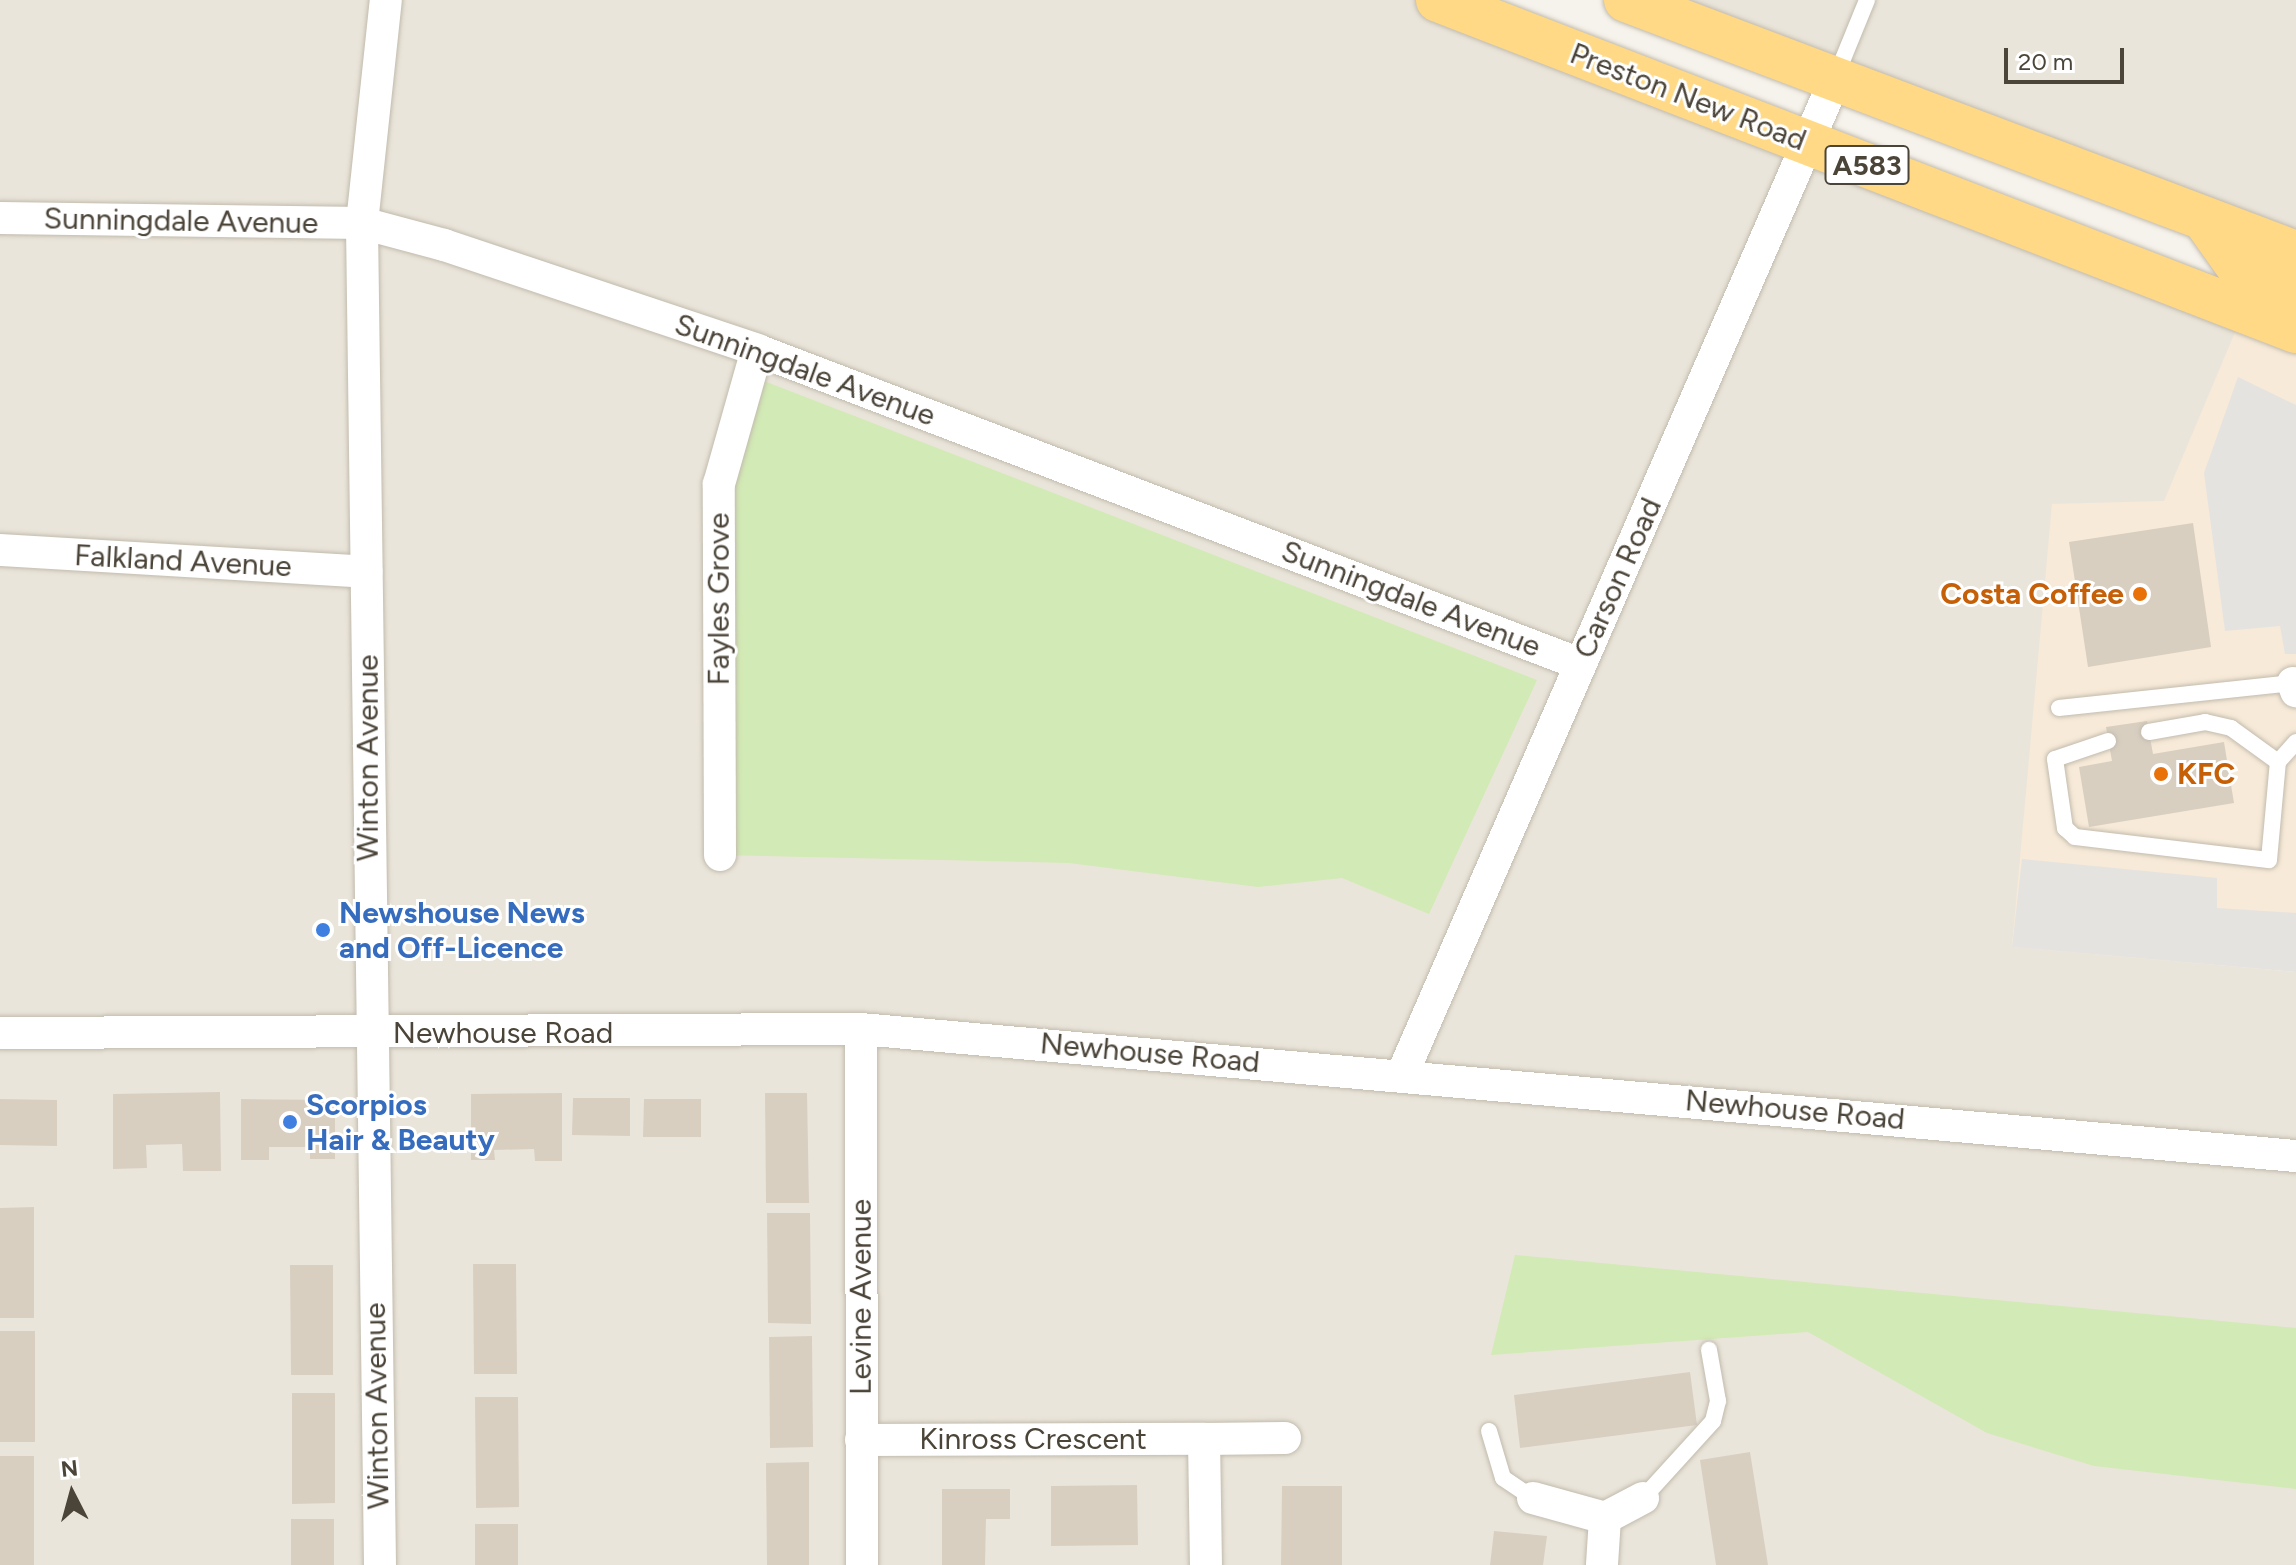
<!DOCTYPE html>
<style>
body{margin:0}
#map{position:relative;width:2296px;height:1565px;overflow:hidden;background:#f6f3ec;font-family:Figtree,sans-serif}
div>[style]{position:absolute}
.residential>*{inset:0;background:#eae5da}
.commercial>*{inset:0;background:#f7ead8}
.green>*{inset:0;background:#d2eab5}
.parking>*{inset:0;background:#e5e3e0}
.building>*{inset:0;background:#d8cfc1}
.roads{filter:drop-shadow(0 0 2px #c2bbae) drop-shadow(0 0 2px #c2bbae)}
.service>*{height:16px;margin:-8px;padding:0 8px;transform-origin:8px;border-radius:8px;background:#fff}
.minor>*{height:32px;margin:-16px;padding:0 16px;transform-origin:16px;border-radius:16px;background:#fff}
.trunk>*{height:44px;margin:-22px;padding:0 22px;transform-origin:22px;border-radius:22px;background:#ffd985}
.dots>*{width:22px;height:22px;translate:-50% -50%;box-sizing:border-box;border:4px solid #fff;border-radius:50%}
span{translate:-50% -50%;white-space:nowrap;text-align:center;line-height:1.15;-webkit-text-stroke:6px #fff;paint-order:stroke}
.shield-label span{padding:2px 6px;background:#fff;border:2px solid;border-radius:6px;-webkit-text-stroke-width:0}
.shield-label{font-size:28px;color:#4b4439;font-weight:700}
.street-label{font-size:30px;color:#4b4439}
.food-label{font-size:30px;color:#c56008;font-weight:700}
.right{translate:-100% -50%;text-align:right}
.left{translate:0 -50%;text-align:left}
.shop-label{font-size:30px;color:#366cbe;font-weight:700}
.north{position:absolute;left:32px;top:1453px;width:80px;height:80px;-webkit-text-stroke:6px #fff;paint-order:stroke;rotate:354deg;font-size:22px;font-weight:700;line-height:32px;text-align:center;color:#4b4439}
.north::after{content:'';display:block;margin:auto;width:28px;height:36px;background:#4b4439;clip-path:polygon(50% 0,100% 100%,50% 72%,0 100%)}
.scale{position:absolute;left:2004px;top:48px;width:120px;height:36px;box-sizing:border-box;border:4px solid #4b4439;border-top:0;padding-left:10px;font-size:24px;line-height:28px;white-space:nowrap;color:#4b4439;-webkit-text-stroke:6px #fff;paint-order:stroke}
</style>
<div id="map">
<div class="residential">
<div style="clip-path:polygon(0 0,1438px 0,2244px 311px,2022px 859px,2012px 946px,2296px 972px,2296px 1565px,0 1565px)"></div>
<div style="clip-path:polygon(1626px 0,2296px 0,2296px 253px)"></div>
</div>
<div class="commercial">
<div style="clip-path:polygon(2244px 311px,2296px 331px,2296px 972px,2012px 947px,2052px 504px,2164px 501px)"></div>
</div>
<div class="green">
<div style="clip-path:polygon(746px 374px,1537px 680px,1429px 914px,1342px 878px,1258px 887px,1069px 863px,720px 855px,719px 484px)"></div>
<div style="clip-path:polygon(1515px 1255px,2296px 1328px,2296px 1489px,2094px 1466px,1987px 1433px,1808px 1332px,1491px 1355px)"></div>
</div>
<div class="parking">
<div style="clip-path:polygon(2238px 377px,2296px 405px,2296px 654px,2285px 654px,2280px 626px,2225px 631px,2204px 473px)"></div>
<div style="clip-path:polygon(2022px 859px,2217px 878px,2217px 908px,2296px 913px,2296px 972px,2012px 947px)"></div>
</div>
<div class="building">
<div style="clip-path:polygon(2193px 523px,2211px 647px,2088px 667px,2069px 542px)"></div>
<div style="clip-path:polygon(2147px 721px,2153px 754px,2224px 742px,2234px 803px,2089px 827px,2079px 767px,2112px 761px,2106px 727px)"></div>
<div style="clip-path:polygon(220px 1092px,221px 1171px,183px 1171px,182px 1144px,146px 1145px,147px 1168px,113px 1169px,113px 1094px)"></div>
<div style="clip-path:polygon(562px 1093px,562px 1161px,535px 1161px,534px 1149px,494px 1150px,495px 1160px,471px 1160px,471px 1094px)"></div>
<div style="clip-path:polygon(765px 1093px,807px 1093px,809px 1203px,766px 1203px)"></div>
<div style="clip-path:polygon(573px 1098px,630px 1098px,630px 1136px,572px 1135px)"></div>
<div style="clip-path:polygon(0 1099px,57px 1100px,57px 1146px,0 1145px)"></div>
<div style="clip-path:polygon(241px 1099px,335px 1100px,335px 1159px,310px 1159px,310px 1147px,269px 1147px,269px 1160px,241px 1160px)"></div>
<div style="clip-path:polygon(644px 1099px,701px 1099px,701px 1137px,643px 1137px)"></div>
<div style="clip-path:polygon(34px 1207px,34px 1318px,0 1318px,0 1208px)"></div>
<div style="clip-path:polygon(767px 1213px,810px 1213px,811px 1324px,768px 1323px)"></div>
<div style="clip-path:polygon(473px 1264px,516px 1264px,517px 1374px,474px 1374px)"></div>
<div style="clip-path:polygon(290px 1265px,333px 1265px,333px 1375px,291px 1375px)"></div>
<div style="clip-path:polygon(0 1331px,35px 1331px,35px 1442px,0 1442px)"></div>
<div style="clip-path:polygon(812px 1336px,813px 1447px,770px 1448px,769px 1337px)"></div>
<div style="clip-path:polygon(1690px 1372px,1697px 1425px,1520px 1448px,1514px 1395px)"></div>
<div style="clip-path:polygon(292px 1393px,335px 1393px,335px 1503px,292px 1504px)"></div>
<div style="clip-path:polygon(475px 1397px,518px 1397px,519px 1507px,476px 1508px)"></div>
<div style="clip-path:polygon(1750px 1452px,1768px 1565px,1716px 1565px,1700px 1460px)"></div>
<div style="clip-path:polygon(0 1456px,34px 1456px,34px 1565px,0 1565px)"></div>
<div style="clip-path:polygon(809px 1462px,809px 1565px,767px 1565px,766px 1463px)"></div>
<div style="clip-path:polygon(1137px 1485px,1138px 1545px,1051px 1546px,1051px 1486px)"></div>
<div style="clip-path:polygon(1282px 1486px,1342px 1486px,1342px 1565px,1281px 1565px)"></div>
<div style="clip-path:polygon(942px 1489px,1010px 1489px,1010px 1519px,986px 1519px,985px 1565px,942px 1565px)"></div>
<div style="clip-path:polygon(291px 1519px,334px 1519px,334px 1565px,291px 1565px)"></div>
<div style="clip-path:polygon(475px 1524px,518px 1524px,518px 1565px,475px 1565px)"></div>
<div style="clip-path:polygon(1494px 1531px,1547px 1536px,1543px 1565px,1490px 1565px)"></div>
</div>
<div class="roads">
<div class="service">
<div style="left:1836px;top:76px;width:82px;rotate:-67.8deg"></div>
<div style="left:2059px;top:708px;width:235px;rotate:-6.1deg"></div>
<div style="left:2149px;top:732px;width:57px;rotate:-10.1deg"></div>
<div style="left:2205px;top:722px;width:27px;rotate:13deg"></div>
<div style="left:2231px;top:728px;width:58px;rotate:35.9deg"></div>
<div style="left:2108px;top:741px;width:56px;rotate:161.2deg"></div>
<div style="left:2055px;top:759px;width:70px;rotate:81.8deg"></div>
<div style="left:2065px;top:828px;width:13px;rotate:42deg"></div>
<div style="left:2075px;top:837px;width:195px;rotate:6.8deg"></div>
<div style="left:2269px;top:860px;width:98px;rotate:-84.8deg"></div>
<div style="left:2278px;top:762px;width:27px;rotate:-48deg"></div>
<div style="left:1489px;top:1431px;width:49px;rotate:73.4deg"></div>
<div style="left:1503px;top:1478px;width:36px;rotate:34deg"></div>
<div style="left:1643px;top:1498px;width:104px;rotate:-47.7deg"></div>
<div style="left:1713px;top:1421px;width:21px;rotate:-76deg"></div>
<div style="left:1718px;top:1401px;width:52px;rotate:-100deg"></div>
</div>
<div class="minor">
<div style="left:0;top:218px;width:362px;rotate:0.8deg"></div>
<div style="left:362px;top:223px;width:85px;rotate:15deg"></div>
<div style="left:444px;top:245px;width:330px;rotate:18.5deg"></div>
<div style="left:757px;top:350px;width:881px;rotate:20.88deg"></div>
<div style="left:0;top:550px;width:367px;rotate:3.4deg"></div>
<div style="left:2293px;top:683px;width:9px;rotate:69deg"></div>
<div style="left:720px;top:855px;width:371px;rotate:-90.2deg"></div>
<div style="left:719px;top:484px;width:139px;rotate:-74.2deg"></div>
<div style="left:861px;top:1029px;width:536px;rotate:89.89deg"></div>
<div style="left:0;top:1033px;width:861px;rotate:-0.27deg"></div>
<div style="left:861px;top:1029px;width:1441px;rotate:5.06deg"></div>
<div style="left:1402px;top:1075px;width:1083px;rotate:-66.49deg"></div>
<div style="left:1204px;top:1439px;width:81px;rotate:-0.7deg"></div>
<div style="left:861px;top:1440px;width:343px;rotate:-0.2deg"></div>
<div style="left:1204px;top:1439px;width:126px;rotate:89.1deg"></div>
<div style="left:1533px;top:1498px;width:75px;rotate:15.5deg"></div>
<div style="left:1605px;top:1518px;width:47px;rotate:93.7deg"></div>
<div style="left:1605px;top:1518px;width:43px;rotate:-27.8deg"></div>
<div style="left:380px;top:1565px;width:1342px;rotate:-90.77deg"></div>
<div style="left:362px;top:223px;width:224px;rotate:-83.9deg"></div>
</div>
<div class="trunk">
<div style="left:1438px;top:0;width:920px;rotate:21.1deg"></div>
<div style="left:1626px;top:0;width:716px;rotate:20.69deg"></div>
<div style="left:2205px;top:220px;width:64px;rotate:54.6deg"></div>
<div style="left:2242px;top:272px;width:58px;rotate:20.3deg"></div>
</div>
</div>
<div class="dots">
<div style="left:2140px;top:594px;background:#e8710a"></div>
<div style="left:2161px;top:774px;background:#e8710a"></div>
<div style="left:323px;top:930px;background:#3f7fe0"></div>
<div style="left:290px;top:1122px;background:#3f7fe0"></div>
</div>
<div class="shield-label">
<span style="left:1867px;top:165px">A583</span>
</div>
<div class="street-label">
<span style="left:1688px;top:97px;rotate:21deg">Preston New Road</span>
<span style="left:181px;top:221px;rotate:1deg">Sunningdale Avenue</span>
<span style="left:805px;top:370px;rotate:20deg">Sunningdale Avenue</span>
<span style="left:183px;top:561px;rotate:3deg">Falkland Avenue</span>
<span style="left:1618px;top:578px;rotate:-66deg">Carson Road</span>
<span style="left:719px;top:599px;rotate:-90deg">Fayles Grove</span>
<span style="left:1411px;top:599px;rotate:21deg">Sunningdale Avenue</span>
<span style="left:368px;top:758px;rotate:-90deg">Winton Avenue</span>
<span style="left:503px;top:1033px">Newhouse Road</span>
<span style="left:1150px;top:1053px;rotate:5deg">Newhouse Road</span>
<span style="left:1795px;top:1110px;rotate:5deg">Newhouse Road</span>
<span style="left:861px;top:1297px;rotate:-90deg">Levine Avenue</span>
<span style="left:377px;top:1406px;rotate:-91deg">Winton Avenue</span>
<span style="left:1033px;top:1439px">Kinross Crescent</span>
</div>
<div class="food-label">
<span class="right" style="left:2124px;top:594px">Costa Coffee</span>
<span class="left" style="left:2177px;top:774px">KFC</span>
</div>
<div class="shop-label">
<span class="left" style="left:339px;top:930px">Newshouse News<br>and Off-Licence</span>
<span class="left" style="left:306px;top:1122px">Scorpios<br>Hair &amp; Beauty</span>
</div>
<div class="north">N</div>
<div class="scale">20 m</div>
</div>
